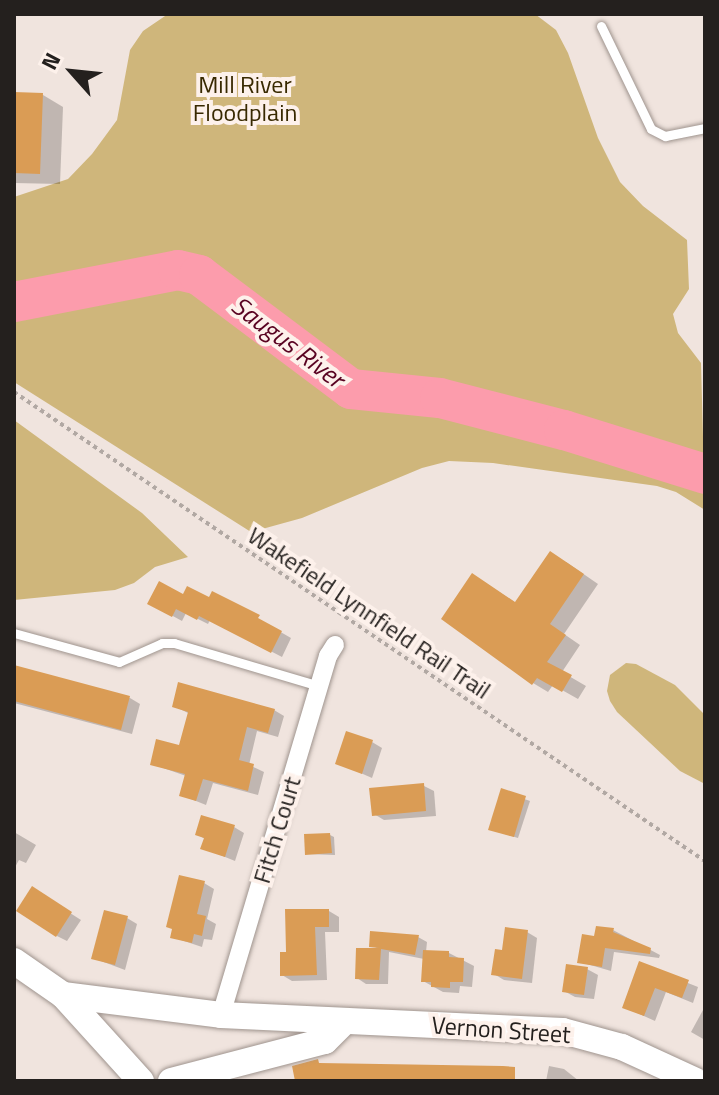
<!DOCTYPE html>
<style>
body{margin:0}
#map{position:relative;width:719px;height:1095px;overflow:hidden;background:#f0e4de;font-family:"Titillium Web",sans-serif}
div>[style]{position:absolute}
.green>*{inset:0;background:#cfb67b}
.shadow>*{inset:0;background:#0003}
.river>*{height:40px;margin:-20px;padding:0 20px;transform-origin:20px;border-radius:20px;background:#fc9cac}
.building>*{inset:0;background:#da9c55}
.path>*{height:4px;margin-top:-2px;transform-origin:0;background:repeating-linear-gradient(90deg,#b1a8a3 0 4px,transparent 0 8px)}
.roads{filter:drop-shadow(0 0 2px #9f948e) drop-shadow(0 0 2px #9f948e)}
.lane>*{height:9px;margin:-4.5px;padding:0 4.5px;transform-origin:4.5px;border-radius:4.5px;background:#fff}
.street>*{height:18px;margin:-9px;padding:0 9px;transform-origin:9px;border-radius:9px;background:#fff}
.secondary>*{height:26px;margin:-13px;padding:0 13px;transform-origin:13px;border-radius:13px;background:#fff}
span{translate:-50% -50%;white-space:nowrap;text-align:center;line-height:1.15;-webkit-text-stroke:8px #fdf1eb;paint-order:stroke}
.park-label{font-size:24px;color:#382901}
.street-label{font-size:24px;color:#24201e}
.water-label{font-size:26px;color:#590321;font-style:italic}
.frame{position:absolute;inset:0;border:16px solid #24201e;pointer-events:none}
.north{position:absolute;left:32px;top:32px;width:80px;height:80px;-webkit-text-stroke:6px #fdf1eb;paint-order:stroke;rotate:297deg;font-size:22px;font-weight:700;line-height:32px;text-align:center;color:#24201e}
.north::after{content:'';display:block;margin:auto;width:28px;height:36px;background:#24201e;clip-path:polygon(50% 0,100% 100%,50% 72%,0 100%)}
</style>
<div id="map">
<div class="green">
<div style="clip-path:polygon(168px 14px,535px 14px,556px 30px,568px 53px,598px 138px,620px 182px,643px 206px,687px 240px,689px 289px,673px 314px,678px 333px,701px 363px,705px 510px,676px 492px,657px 486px,493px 463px,449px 461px,422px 468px,302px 518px,251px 532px,14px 382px,14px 197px,68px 179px,92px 154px,117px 120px,130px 50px,143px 31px)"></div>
<div style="clip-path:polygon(14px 420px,142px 513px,188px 557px,155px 567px,134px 583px,115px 590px,14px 600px)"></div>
<div style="clip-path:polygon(626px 663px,636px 664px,675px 685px,705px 715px,705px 784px,680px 771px,617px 712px,610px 701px,607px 691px,610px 675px)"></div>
</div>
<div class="shadow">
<div style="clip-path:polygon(14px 94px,43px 95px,63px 107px,60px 184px,14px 183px)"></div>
<div style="clip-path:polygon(566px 562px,598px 584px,564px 634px,580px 645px,562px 672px,586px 686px,578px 699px,553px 685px,548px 692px,533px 683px,473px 575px,516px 603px)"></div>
<div style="clip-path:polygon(213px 593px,291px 638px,282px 657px,210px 620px,208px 624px,186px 613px,182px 621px,160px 609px,184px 596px,210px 600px)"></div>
<div style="clip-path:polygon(14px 667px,130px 698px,140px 704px,132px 734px,14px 703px)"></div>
<div style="clip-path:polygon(174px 706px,274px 710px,284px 716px,278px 737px,257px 731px,249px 765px,264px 772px,258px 795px,213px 783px,206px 805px,181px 795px,186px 776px,152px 764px,180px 748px,190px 714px)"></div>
<div style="clip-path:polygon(372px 742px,382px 748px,372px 778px,338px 763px)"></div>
<div style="clip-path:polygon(424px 786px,434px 791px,436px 816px,384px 820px,374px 814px)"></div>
<div style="clip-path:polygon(502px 791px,530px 801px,518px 838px,495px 831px)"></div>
<div style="clip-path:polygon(234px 827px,244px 833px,235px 861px,203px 848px,205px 839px,197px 834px)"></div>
<div style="clip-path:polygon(14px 832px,36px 845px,26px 863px,19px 860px,14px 869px)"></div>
<div style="clip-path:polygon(330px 835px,334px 837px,335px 855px,307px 854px)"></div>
<div style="clip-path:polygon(204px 883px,214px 889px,207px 919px,216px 924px,212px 940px,204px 939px,202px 947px,172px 937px)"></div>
<div style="clip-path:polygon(42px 895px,81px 920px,67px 941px,57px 936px)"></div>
<div style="clip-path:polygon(329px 911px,339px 917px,339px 932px,325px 932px,327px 980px,292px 981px,282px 975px,288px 954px)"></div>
<div style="clip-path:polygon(127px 918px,137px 924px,125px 970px,93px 958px)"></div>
<div style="clip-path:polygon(613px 930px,660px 955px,659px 958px,614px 952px,611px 971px,580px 962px,596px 938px)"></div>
<div style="clip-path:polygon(527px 932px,537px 938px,532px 983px,504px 980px,494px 974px,504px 952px)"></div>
<div style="clip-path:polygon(418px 937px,427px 942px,426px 952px,449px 953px,474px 966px,472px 987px,460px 986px,459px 993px,443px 992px,423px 981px,424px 959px,389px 952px,388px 984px,366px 984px,357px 978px,380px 950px,372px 945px)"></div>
<div style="clip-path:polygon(640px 964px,698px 987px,693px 1003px,666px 992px,655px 1021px,624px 1007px)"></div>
<div style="clip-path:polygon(587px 969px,598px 975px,594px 999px,575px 997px,564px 991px)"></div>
<div style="clip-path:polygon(703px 1010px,705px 1011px,705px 1040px,691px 1032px)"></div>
<div style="clip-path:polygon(549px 1066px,564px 1069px,579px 1081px,546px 1081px)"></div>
</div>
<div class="river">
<div style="left:14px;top:302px;width:167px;rotate:-11deg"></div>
<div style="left:178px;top:270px;width:22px;rotate:13deg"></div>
<div style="left:199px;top:275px;width:190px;rotate:36.9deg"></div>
<div style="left:351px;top:389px;width:89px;rotate:5.8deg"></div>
<div style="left:440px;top:398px;width:128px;rotate:14.5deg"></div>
<div style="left:564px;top:430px;width:148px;rotate:17.3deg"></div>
</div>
<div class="building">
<div style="clip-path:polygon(14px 92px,43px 93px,40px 174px,14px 173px)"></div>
<div style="clip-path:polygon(550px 551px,584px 574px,550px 624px,566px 635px,547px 662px,572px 675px,562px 692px,537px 678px,532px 685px,441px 619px,472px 573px,515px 602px)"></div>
<div style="clip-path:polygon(159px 581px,183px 594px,187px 586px,209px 597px,212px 591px,260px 615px,258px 618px,282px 631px,271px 653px,199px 616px,197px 620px,176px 609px,172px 617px,147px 604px)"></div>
<div style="clip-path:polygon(14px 665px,130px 696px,121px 730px,14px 701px)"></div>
<div style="clip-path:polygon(178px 682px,275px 709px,268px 733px,247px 727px,239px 760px,254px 764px,248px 791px,203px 779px,196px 801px,179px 796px,185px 774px,150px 765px,156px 739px,179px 745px,188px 712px,172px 707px)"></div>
<div style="clip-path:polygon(346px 731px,373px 740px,362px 774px,335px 764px)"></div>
<div style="clip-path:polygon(424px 783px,426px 811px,372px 816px,369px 788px)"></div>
<div style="clip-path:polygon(501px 788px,526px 796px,514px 837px,488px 830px)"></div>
<div style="clip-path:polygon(201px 815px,235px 825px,225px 857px,200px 849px,204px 838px,195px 835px)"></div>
<div style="clip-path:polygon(330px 833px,332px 853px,305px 855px,304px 834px)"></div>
<div style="clip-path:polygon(179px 875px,205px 881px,197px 914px,206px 916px,202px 936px,194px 934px,192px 943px,170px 938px,172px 929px,166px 927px)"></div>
<div style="clip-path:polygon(32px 886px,72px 912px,56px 937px,16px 911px)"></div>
<div style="clip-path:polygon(285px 909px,329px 909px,329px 927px,315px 927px,317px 975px,280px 976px,280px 952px,286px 952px)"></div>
<div style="clip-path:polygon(104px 910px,128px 916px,115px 965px,91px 959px)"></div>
<div style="clip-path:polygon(596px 926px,614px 928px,613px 932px,651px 948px,650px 954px,605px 948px,602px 967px,577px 963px,582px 934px,594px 936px)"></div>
<div style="clip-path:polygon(505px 927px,528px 930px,522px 979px,491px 975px,495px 949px,502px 950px)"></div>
<div style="clip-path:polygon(370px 931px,419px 935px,415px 955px,381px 949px,379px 980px,355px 979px,356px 948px,379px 948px,369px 947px)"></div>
<div style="clip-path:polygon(423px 950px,449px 951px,449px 957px,464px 958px,463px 982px,450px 982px,450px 988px,431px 987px,431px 982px,421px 982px)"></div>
<div style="clip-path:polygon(639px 961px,689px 980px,682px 998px,655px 988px,644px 1016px,622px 1008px)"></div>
<div style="clip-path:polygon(566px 964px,588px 967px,584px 995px,562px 992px)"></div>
<div style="clip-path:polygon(318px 1059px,319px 1063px,503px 1066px,515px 1067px,515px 1081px,295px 1081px,292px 1066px)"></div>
</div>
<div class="path">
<div style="left:14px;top:392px;width:835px;rotate:34.17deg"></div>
</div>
<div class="roads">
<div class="lane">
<div style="left:601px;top:26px;width:114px;rotate:64.1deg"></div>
<div style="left:651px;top:129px;width:16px;rotate:27deg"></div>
<div style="left:665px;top:136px;width:41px;rotate:-11.3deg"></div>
<div style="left:14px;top:633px;width:109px;rotate:15.4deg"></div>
<div style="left:119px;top:662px;width:47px;rotate:-23.8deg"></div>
<div style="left:162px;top:643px;width:12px"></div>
<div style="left:174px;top:643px;width:151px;rotate:16.5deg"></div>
</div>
<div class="street">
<div style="left:221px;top:1015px;width:375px;rotate:-73.4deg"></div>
<div style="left:328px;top:656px;width:13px;rotate:-58deg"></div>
</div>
<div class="secondary">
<div style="left:14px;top:961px;width:60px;rotate:34.8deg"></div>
<div style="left:63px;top:995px;width:116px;rotate:47.8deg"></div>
<div style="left:63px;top:995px;width:159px;rotate:7.2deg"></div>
<div style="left:221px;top:1015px;width:342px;rotate:2.7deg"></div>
<div style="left:563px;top:1031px;width:61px;rotate:15.2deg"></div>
<div style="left:622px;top:1047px;width:81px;rotate:24.7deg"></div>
<div style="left:171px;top:1081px;width:159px;rotate:-14.6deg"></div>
<div style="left:325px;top:1041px;width:28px;rotate:-45deg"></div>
</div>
</div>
<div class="park-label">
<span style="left:245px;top:99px">Mill River<br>Floodplain</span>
</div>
<div class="street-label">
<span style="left:369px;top:613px;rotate:34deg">Wakefield Lynnfield Rail Trail</span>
<span style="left:277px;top:830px;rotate:-73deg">Fitch Court</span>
<span style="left:501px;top:1030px;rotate:4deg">Vernon Street</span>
</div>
<div class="water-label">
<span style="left:288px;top:342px;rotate:37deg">Saugus River</span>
</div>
<div class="frame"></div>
<div class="north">N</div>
</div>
